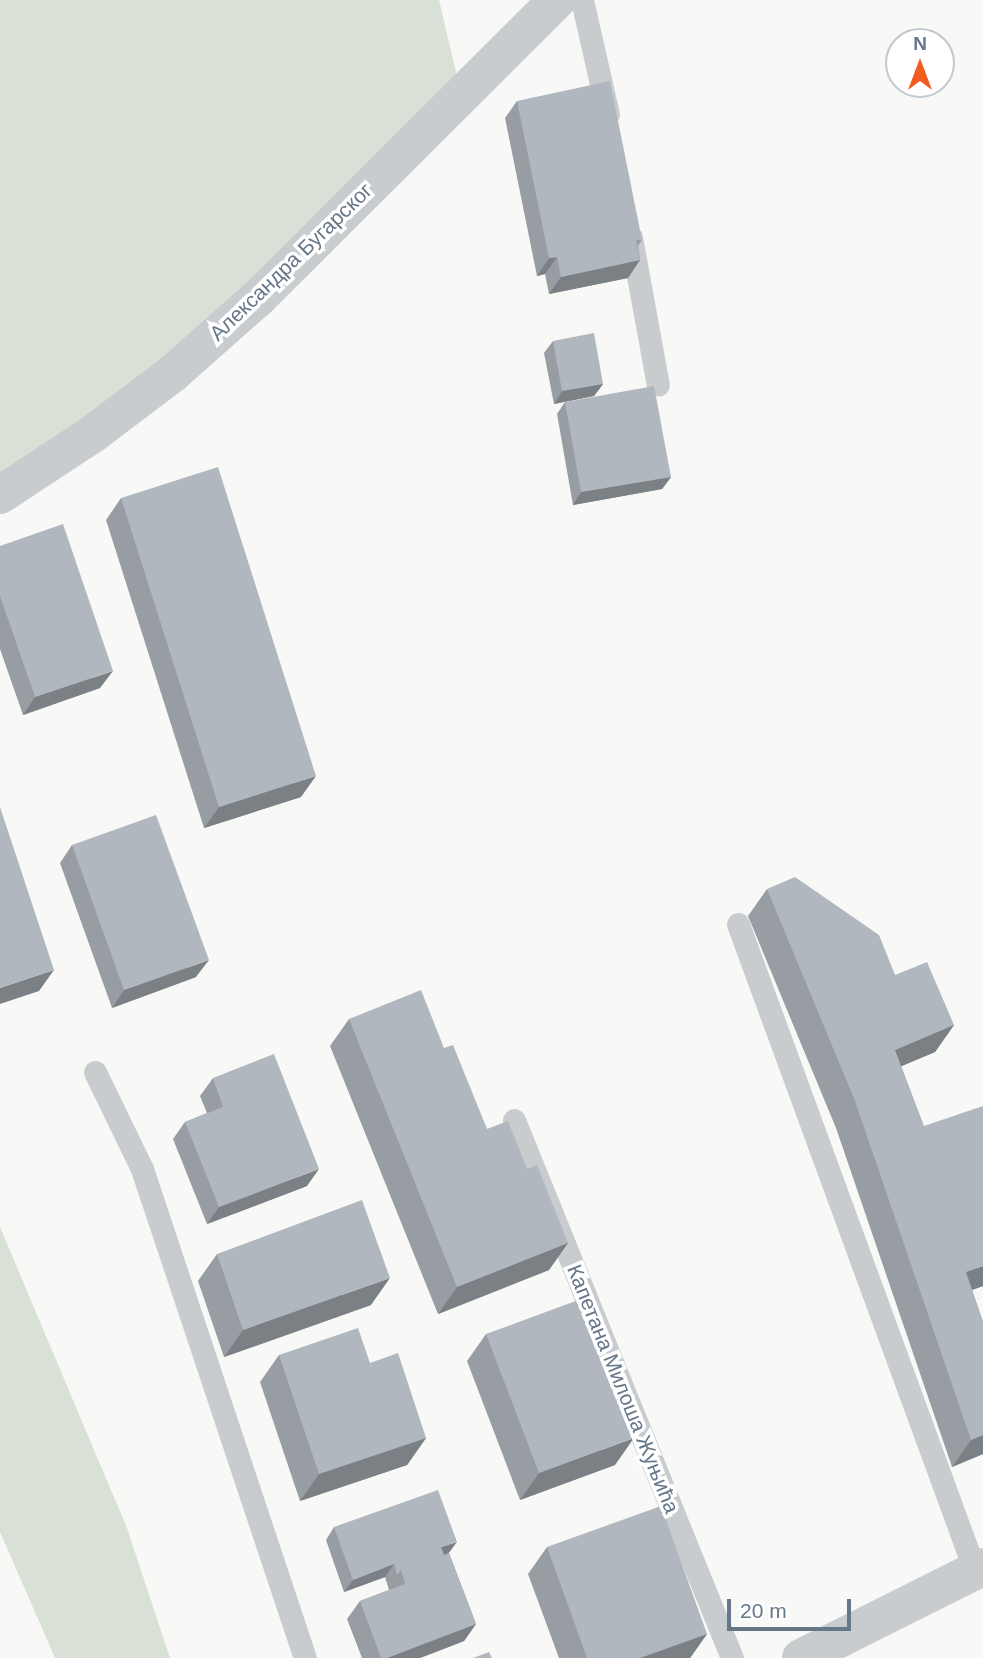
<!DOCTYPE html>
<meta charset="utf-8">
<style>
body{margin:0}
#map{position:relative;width:983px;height:1658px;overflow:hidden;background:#f8f9f6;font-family:Helvetica,sans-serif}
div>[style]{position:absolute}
.green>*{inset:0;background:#d9e1d6}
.service>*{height:23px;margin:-11.5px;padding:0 11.5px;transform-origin:11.5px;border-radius:11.5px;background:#c8cccf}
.minor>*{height:38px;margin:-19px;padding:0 19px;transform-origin:19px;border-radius:19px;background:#c8cccf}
.wall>*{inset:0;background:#979da3}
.shaded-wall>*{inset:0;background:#7b8085}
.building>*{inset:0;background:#b0b7be}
span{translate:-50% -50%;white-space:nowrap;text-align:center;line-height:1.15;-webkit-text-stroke:7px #fff;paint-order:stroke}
.street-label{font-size:21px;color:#657789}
.north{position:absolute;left:885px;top:28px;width:70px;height:70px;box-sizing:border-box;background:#fff;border:2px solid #c1c9d0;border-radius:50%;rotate:0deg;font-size:19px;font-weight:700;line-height:28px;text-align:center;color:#657789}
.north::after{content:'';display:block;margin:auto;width:24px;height:32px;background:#f05b1e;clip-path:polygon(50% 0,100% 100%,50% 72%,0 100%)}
.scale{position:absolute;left:727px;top:1599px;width:124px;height:32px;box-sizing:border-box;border:4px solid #657789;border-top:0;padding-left:9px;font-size:21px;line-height:24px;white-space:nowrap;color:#657789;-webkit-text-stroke:5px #fff;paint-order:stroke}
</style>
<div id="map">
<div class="green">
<div style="clip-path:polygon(0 0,439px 0,461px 93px,258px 298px,0 495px)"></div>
<div style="clip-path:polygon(0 1227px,127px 1528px,170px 1658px,55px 1658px,0 1532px)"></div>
</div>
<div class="service">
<div style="left:582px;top:0;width:117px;rotate:77.2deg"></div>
<div style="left:631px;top:237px;width:150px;rotate:79.7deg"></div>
<div style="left:738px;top:924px;width:689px;rotate:69.88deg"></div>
<div style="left:95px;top:1072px;width:108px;rotate:64.1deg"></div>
<div style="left:142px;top:1169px;width:515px;rotate:71.57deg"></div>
<div style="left:514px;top:1120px;width:580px;rotate:67.94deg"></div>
</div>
<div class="minor">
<div style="left:0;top:495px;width:113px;rotate:-33.4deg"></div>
<div style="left:94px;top:433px;width:98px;rotate:-37.1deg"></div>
<div style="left:172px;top:374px;width:115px;rotate:-41.5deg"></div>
<div style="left:258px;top:298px;width:422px;rotate:-44.9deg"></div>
<div style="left:801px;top:1658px;width:203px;rotate:-26.6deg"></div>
</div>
<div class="wall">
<div style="clip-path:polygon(517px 101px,642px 240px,638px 246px,640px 260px,628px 278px,549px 294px,545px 274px,537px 276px,505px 118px)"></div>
<div style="clip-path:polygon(553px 341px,603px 384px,594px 396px,554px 404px,544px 353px)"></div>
<div style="clip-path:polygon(565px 402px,671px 477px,662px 489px,573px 505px,557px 414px)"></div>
<div style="clip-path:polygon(121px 498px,301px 797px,204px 828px,106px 520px)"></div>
<div style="clip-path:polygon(0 546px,100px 688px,23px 715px,0 649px)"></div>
<div style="clip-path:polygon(72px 845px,196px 977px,112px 1008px,60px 863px)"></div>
<div style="clip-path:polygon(767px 889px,895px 975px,954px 1025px,935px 1052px,901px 1066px,983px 1286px,972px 1290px,983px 1322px,983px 1454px,952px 1467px,836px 1128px,748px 916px)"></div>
<div style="clip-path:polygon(349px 1019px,444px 1048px,487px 1129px,568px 1243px,549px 1270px,438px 1314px,330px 1046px)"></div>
<div style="clip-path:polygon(213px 1078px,307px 1186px,207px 1224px,173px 1139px,185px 1122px,207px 1113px,200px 1096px)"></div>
<div style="clip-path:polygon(217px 1254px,371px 1305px,224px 1357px,198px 1281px)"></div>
<div style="clip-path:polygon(486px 1334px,615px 1465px,520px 1500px,467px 1361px)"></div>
<div style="clip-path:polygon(279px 1355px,370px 1363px,426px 1438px,407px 1465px,300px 1501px,260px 1382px)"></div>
<div style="clip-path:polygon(334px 1527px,449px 1553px,476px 1624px,464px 1641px,420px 1658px,362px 1658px,347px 1619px,360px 1601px,389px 1590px,385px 1577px,344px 1592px,326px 1540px)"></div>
<div style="clip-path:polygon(547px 1547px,707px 1634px,690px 1658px,559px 1658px,528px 1574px)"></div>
</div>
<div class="shaded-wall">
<div style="clip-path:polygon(557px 257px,545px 274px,537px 276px,549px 258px)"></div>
<div style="clip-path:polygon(640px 260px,628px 278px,549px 294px,561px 277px)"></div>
<div style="clip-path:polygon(603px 384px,594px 396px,554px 404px,562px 391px)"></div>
<div style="clip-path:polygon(671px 477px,662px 489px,573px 505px,581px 492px)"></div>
<div style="clip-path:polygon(113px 671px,100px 688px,23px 715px,35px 697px)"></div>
<div style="clip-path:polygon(316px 776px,301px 797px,204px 828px,219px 807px)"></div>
<div style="clip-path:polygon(209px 960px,196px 977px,112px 1008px,124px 990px)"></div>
<div style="clip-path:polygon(54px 970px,39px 991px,0 1004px,0 988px)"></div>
<div style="clip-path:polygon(954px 1025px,935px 1052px,876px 1077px,895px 1050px)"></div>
<div style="clip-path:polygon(319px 1169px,307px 1186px,207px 1224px,219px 1207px)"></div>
<div style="clip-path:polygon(568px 1243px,549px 1270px,438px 1314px,457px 1287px)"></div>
<div style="clip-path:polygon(983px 1266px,983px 1286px,947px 1299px,966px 1272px)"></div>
<div style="clip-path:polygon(390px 1278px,371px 1305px,224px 1357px,243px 1330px)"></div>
<div style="clip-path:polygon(983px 1435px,983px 1454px,952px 1467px,971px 1440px)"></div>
<div style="clip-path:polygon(426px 1438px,407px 1465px,300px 1501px,319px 1474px)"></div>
<div style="clip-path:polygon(634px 1438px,615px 1465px,520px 1500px,539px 1473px)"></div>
<div style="clip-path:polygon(457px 1542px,448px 1554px,433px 1560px,441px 1547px)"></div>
<div style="clip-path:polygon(394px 1564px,385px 1577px,344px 1592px,353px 1580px)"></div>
<div style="clip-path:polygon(476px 1624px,464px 1641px,420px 1658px,387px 1658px)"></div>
<div style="clip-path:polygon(707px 1634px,690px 1658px,640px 1658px)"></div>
</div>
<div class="building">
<div style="clip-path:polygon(610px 81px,642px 240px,636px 240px,640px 260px,561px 277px,557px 257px,549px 258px,517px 101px)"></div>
<div style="clip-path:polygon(594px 333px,603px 384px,562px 391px,553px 341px)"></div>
<div style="clip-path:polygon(654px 386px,671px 477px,581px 492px,565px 402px)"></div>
<div style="clip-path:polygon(218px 467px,316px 776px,219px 807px,121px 498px)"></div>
<div style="clip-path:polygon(63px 524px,113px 671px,35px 697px,0 596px,0 546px)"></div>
<div style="clip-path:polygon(0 807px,54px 970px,0 988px)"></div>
<div style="clip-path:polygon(156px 815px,209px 960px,124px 990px,72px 845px)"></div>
<div style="clip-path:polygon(795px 877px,879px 935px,895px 975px,927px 962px,954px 1025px,895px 1050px,924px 1126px,983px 1106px,983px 1266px,966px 1272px,983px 1322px,983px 1435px,971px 1440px,855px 1101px,767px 889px)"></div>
<div style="clip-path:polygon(421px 990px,444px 1048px,453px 1045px,487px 1129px,508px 1121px,527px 1169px,537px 1165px,568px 1243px,457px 1287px,349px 1019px)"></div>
<div style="clip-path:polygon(274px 1054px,319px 1169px,219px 1207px,185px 1122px,223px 1107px,213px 1078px)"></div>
<div style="clip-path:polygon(362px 1200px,390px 1278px,243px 1330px,217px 1254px)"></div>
<div style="clip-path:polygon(581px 1299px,634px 1438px,539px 1473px,486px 1334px)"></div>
<div style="clip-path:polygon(358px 1328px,370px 1363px,398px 1353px,426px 1438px,319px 1474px,279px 1355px)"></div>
<div style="clip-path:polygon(438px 1490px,457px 1542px,441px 1547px,444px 1555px,401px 1570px,397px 1575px,394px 1564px,353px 1580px,334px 1527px)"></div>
<div style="clip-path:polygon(661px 1506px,707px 1634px,640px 1658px,587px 1658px,547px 1547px)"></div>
<div style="clip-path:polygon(449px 1553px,476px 1624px,387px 1658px,381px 1658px,360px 1601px,405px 1584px,401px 1570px)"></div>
<div style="clip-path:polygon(489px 1652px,492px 1658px,473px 1658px)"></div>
</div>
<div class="street-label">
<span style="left:291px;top:262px;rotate:-44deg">Александра Бугарског</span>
<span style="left:623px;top:1389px;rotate:68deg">Капетана Милоша Жуњића</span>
</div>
<div class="north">N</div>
<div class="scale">20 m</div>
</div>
